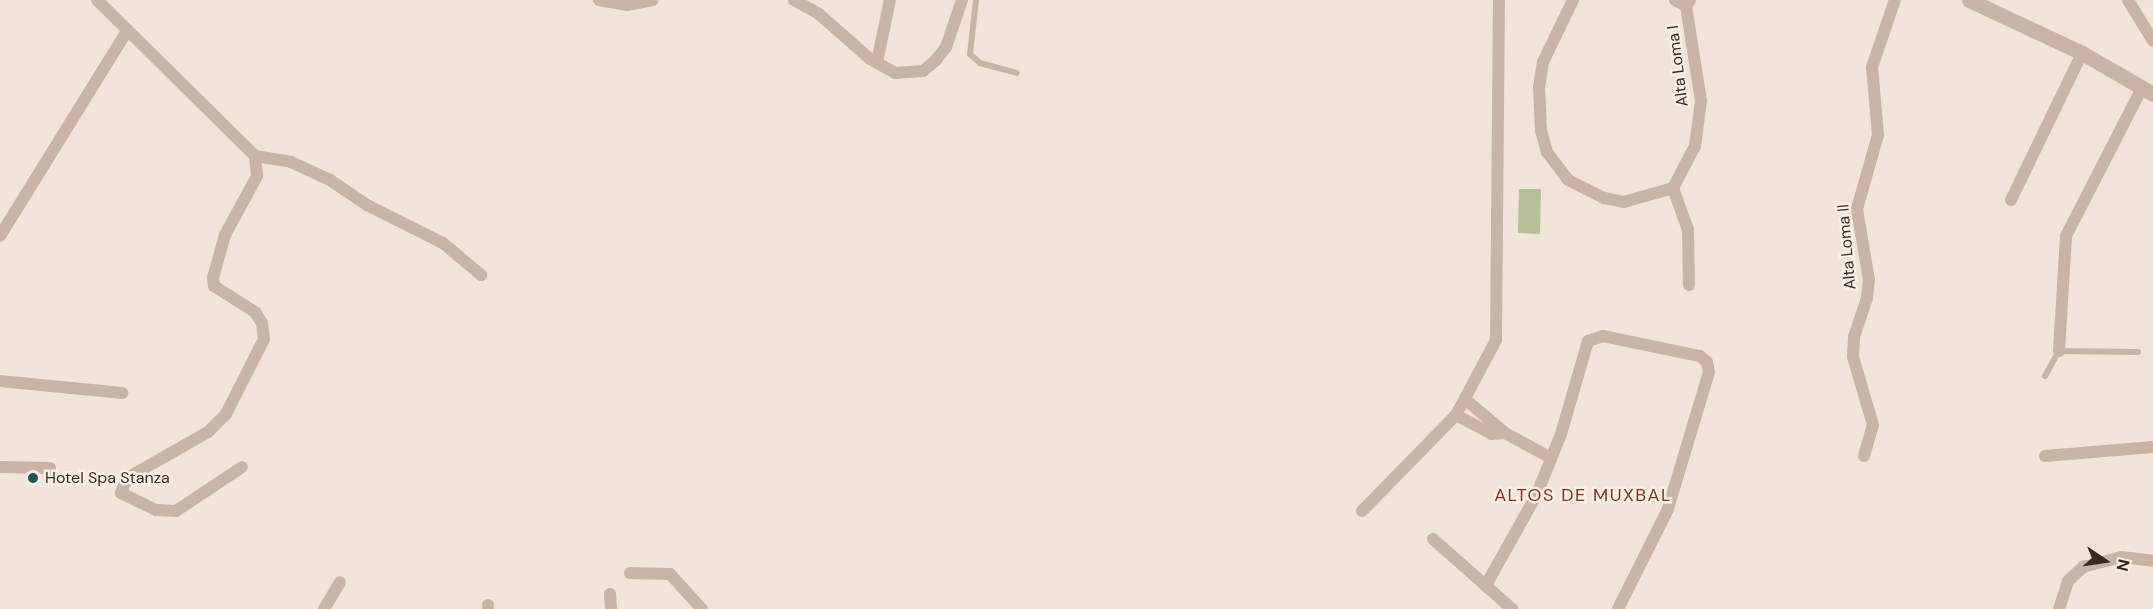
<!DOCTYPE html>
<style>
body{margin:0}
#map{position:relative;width:2153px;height:609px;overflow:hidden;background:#f1e5d9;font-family:"DM Sans",sans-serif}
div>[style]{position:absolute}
.green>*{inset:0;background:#b5c099}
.service>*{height:6px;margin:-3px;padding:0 3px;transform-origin:3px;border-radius:3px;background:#c9b4a5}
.minor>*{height:12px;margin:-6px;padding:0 6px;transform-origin:6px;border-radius:6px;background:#c9b4a5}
.tertiary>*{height:15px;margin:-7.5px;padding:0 7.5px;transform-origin:7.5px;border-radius:7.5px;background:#c9b4a5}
.dots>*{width:16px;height:16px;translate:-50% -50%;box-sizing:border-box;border:3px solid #f9efe5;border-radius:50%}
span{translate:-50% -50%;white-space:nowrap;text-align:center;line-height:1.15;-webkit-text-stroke:5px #f9efe5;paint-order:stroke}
.street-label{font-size:16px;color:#352a26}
.poi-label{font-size:16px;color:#352a26}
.left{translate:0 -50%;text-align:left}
.neighbourhood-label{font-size:18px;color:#84321f;letter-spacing:1.5px}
.north{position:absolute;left:2075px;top:531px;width:60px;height:60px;-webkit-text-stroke:4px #f9efe5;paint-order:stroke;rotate:103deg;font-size:16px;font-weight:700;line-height:24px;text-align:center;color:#352a26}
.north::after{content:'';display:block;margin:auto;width:21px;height:27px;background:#352a26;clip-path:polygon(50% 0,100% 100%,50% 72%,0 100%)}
</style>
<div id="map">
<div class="green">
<div style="clip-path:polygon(1519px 189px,1541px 189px,1540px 234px,1518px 233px)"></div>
</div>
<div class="service">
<div style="left:976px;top:0;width:54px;rotate:96.3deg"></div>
<div style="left:970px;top:54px;width:13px;rotate:42deg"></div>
<div style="left:980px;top:63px;width:38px;rotate:15deg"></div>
<div style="left:2045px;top:376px;width:29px;rotate:-61deg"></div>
<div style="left:2059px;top:351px;width:79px;rotate:0.7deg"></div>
</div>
<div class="minor">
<div style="left:97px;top:0;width:222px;rotate:44.6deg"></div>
<div style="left:255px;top:156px;width:20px;rotate:84deg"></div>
<div style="left:257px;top:176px;width:67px;rotate:118.5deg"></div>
<div style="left:225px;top:235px;width:45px;rotate:105.6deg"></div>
<div style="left:213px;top:278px;width:8px;rotate:83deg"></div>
<div style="left:214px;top:286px;width:49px;rotate:32.4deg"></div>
<div style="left:255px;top:312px;width:13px;rotate:58deg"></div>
<div style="left:262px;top:323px;width:16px;rotate:83deg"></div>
<div style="left:264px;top:339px;width:84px;rotate:116.9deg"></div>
<div style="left:226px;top:414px;width:25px;rotate:135deg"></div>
<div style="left:208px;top:432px;width:93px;rotate:150.4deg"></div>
<div style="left:127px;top:478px;width:16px;rotate:112deg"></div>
<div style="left:121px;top:493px;width:39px;rotate:26deg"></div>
<div style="left:156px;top:510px;width:20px;rotate:3deg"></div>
<div style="left:176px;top:511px;width:79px;rotate:-33.7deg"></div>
<div style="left:599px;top:0;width:28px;rotate:10deg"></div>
<div style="left:627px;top:5px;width:26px;rotate:-11deg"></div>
<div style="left:794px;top:0;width:29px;rotate:29deg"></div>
<div style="left:819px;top:14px;width:68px;rotate:41.4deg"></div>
<div style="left:870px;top:59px;width:29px;rotate:29deg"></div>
<div style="left:895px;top:73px;width:28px;rotate:-4deg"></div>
<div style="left:923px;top:71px;width:17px;rotate:-40deg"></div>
<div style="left:936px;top:60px;width:16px;rotate:-52deg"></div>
<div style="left:946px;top:47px;width:50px;rotate:-71.2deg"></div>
<div style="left:1573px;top:0;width:69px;rotate:115.8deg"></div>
<div style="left:1543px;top:62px;width:24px;rotate:99deg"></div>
<div style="left:1539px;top:86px;width:44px;rotate:87.4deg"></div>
<div style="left:1541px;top:130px;width:23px;rotate:75deg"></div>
<div style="left:1547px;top:152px;width:35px;rotate:53deg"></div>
<div style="left:1568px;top:180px;width:40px;rotate:26.6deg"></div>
<div style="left:1604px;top:198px;width:20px;rotate:11deg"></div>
<div style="left:1624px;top:202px;width:51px;rotate:-15.9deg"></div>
<div style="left:1673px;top:188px;width:47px;rotate:-62.4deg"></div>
<div style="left:1695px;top:146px;width:45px;rotate:-82.4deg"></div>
<div style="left:1701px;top:101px;width:96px;rotate:-99deg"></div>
<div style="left:1686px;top:6px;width:7px;rotate:-56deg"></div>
<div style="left:1675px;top:0;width:13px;rotate:29deg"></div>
<div style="left:2128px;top:0;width:48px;rotate:58.6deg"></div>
<div style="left:877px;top:62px;width:63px;rotate:-78.2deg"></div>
<div style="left:255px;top:156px;width:36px;rotate:9deg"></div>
<div style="left:291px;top:162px;width:43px;rotate:24.8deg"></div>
<div style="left:330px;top:180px;width:45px;rotate:34deg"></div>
<div style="left:367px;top:205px;width:85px;rotate:26.6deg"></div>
<div style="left:443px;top:243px;width:50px;rotate:40.1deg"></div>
<div style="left:1673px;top:188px;width:45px;rotate:70.3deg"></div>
<div style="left:1688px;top:230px;width:55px;rotate:89deg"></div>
<div style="left:2011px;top:200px;width:163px;rotate:-64.2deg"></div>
<div style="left:0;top:236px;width:241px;rotate:-58.2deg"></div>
<div style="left:2059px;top:351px;width:115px;rotate:-86.5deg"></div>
<div style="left:2066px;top:236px;width:166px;rotate:-62.8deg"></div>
<div style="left:0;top:381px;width:123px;rotate:5.6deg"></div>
<div style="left:1466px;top:400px;width:51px;rotate:40.2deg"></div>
<div style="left:1505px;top:433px;width:52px;rotate:28.5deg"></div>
<div style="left:1456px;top:415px;width:40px;rotate:28deg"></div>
<div style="left:1491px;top:434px;width:14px;rotate:-4deg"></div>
<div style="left:1864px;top:456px;width:32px;rotate:-74deg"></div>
<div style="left:1873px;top:425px;width:71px;rotate:-106.4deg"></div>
<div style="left:1853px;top:357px;width:20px;rotate:-87deg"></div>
<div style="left:1854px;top:337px;width:41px;rotate:-71.6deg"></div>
<div style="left:1867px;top:298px;width:18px;rotate:-84deg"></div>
<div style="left:1869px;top:280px;width:72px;rotate:-99.6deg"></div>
<div style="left:1857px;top:209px;width:77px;rotate:-74.2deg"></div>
<div style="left:1878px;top:135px;width:68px;rotate:-95deg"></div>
<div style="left:1872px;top:67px;width:71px;rotate:-71.1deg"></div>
<div style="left:2045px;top:456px;width:108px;rotate:-4.8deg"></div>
<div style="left:0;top:467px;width:50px;rotate:1.1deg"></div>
<div style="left:1362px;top:511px;width:134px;rotate:-45.6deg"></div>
<div style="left:1456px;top:415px;width:85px;rotate:-61.9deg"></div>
<div style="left:1496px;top:340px;width:340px;rotate:-89.5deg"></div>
<div style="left:1433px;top:539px;width:106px;rotate:41.5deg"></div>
<div style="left:630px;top:573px;width:40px;rotate:1.4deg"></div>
<div style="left:670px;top:574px;width:47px;rotate:47.6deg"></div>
<div style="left:1486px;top:585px;width:102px;rotate:-60.7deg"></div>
<div style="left:1536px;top:496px;width:67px;rotate:-68deg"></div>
<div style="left:1561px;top:434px;width:97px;rotate:-73.8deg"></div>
<div style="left:1588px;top:341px;width:16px;rotate:-18deg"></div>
<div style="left:1603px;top:336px;width:99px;rotate:11.7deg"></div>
<div style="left:1700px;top:356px;width:9px;rotate:41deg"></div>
<div style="left:1707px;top:362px;width:10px;rotate:79deg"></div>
<div style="left:1709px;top:372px;width:143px;rotate:106.7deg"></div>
<div style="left:1668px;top:509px;width:112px;rotate:116.6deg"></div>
<div style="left:610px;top:594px;width:15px;rotate:86deg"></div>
<div style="left:488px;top:605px;width:4px;rotate:90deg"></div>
<div style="left:324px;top:609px;width:31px;rotate:-59deg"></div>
<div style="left:2059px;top:609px;width:29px;rotate:-72deg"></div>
<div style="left:2068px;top:581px;width:21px;rotate:-43deg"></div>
<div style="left:2083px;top:567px;width:40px;rotate:-14.4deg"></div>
<div style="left:2122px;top:557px;width:31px;rotate:7deg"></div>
</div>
<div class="tertiary">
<div style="left:1969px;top:0;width:125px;rotate:25.1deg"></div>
<div style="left:2082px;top:53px;width:82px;rotate:30deg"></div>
</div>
<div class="dots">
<div style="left:33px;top:478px;background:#1c5556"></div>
</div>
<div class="street-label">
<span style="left:1678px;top:66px;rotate:-97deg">Alta Loma I</span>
<span style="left:1847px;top:247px;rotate:-95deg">Alta Loma II</span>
</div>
<div class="poi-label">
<span class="left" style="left:45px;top:478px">Hotel Spa Stanza</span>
</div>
<div class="neighbourhood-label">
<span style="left:1583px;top:495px">ALTOS DE MUXBAL</span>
</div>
<div class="north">N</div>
</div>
